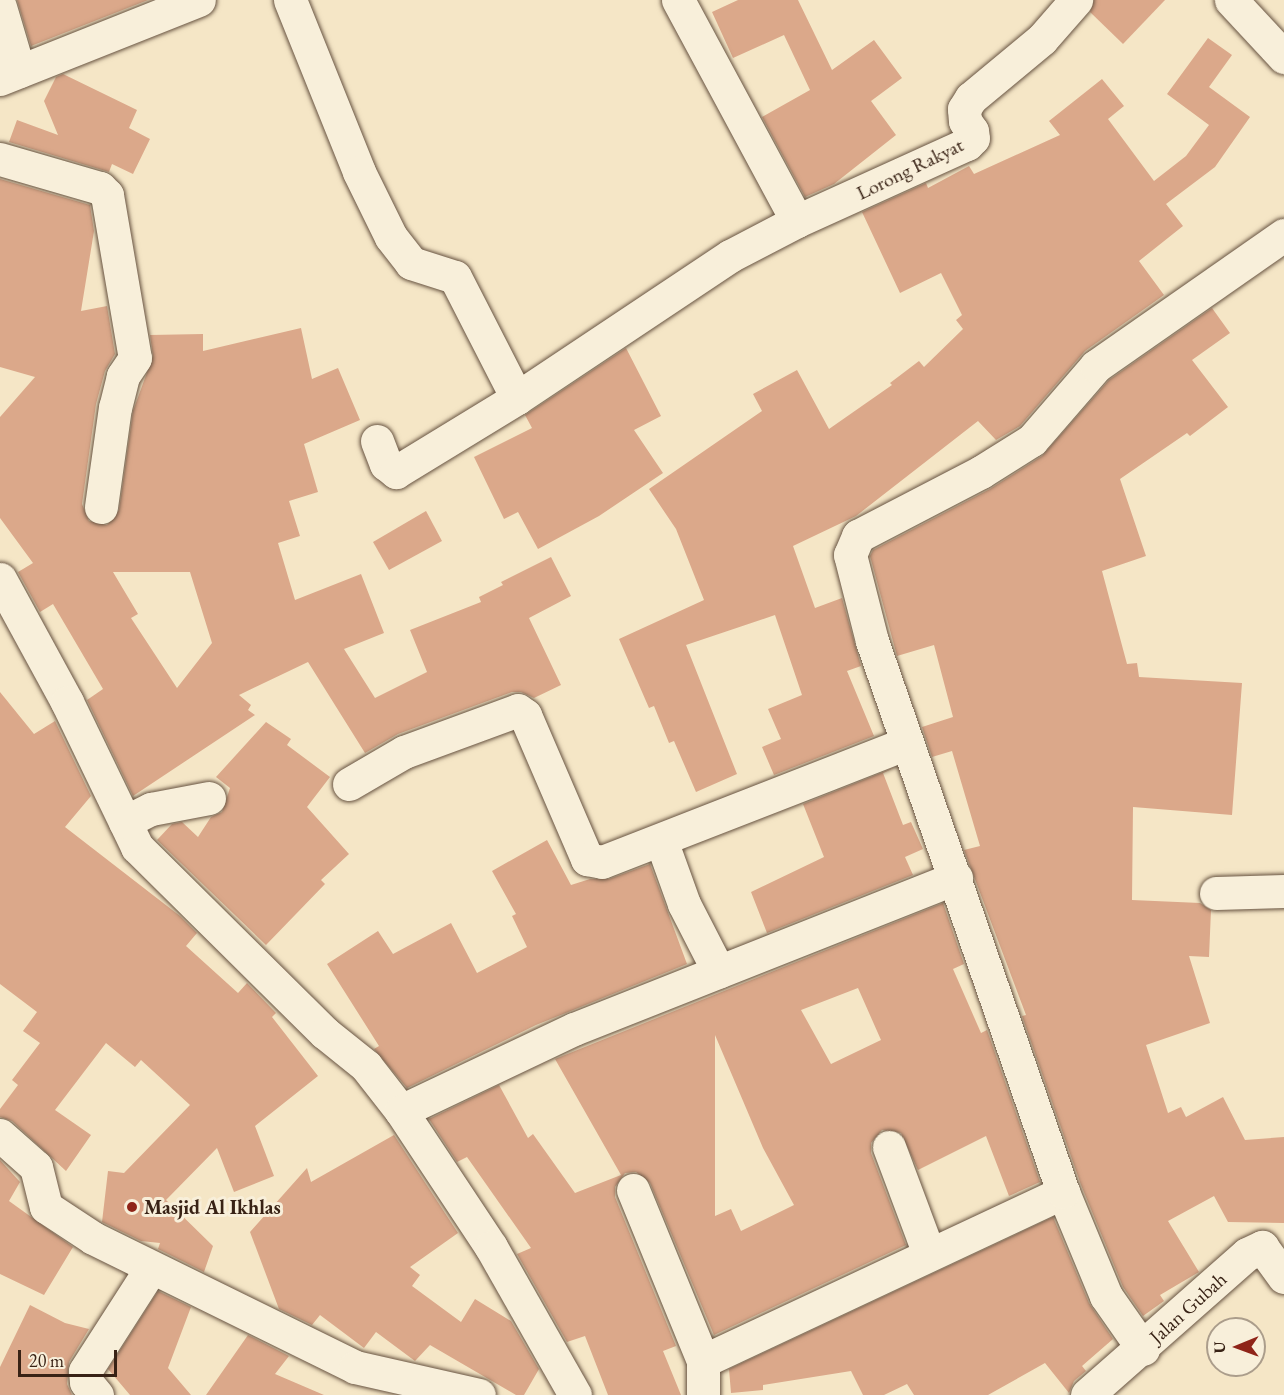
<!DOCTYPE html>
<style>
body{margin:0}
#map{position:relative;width:1284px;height:1395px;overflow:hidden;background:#f5e6c6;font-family:"EB Garamond",serif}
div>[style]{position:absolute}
.building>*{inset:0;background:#dba88a}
.roads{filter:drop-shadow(0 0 2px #675341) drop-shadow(0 0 2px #675341)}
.minor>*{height:33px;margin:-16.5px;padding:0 16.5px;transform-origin:16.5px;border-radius:16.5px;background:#f8efda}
.dots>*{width:16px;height:16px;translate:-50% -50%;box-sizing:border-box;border:3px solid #f8efda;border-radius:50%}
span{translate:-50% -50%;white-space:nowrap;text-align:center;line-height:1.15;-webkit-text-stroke:6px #f8efda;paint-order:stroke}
.street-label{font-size:20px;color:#382215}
.poi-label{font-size:20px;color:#382215;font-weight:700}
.left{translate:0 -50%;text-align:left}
.north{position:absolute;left:1206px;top:1317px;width:60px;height:60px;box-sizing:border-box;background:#f8efda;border:2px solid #ab9d8b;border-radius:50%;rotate:269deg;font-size:16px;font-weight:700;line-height:24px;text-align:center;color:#382215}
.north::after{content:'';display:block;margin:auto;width:21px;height:27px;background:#8f2418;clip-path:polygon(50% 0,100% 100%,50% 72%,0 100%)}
.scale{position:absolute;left:18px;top:1350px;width:99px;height:27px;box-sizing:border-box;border:3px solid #382215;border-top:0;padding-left:8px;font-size:18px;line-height:21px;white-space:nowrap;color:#382215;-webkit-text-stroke:4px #f8efda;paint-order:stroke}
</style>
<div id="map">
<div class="building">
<div style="clip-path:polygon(17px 0,148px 0,31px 46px)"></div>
<div style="clip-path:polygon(738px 0,798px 0,832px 70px,874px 40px,902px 78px,871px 101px,896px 135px,834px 184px,805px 197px,762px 117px,810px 90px,784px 35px,733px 58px,712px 12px)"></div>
<div style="clip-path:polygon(1094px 0,1165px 0,1123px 44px,1090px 12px)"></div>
<div style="clip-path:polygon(1208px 38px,1232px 55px,1209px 87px,1250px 117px,1215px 167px,1166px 204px,1183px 226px,1139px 261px,1164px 295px,1085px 351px,1020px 426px,996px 440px,978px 421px,856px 516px,793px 546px,815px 608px,842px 598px,861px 666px,847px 671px,874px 736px,774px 775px,762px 747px,781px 739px,768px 709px,802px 695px,775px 615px,686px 645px,737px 774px,696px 792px,674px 741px,669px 743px,654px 706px,649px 708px,619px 639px,704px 600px,676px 529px,649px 489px,762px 411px,753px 394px,797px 370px,829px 429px,892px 385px,890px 383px,919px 361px,924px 367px,963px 329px,956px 320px,962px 315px,941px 273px,900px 293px,862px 212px,926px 183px,928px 188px,969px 166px,974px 174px,1060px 135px,1049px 121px,1102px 79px,1124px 106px,1108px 119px,1154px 181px,1186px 156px,1209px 125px,1167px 94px)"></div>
<div style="clip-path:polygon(63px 74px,137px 110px,129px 128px,150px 139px,133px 174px,112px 164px,109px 172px,9px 142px,17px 120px,58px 135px,44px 101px,56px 77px)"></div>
<div style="clip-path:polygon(evenodd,0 179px,90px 205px,94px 231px,81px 311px,107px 306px,115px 354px,105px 371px,96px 404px,82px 504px,89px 521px,107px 525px,119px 510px,133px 411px,153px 356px,150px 335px,203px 334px,203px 351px,301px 328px,312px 379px,338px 368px,360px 420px,304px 444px,318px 492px,289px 501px,300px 536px,278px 543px,295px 600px,361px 574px,384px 633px,344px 649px,375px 698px,427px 672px,410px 630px,481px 602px,479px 597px,503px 585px,501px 582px,551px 557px,571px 596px,529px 618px,561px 685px,534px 698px,521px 692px,512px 692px,398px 734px,365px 753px,308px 662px,239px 695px,251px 705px,248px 710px,255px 715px,133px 796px,87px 700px,103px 689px,53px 604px,40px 612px,18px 572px,33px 563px,0 518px,0 417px,35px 377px,0 367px,0 179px,113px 572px,190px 572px,212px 643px,177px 688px,131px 618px,138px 614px,113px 572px)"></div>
<div style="clip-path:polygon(1212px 308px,1230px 333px,1192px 360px,1228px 407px,1190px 436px,1187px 433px,1120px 479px,1146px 556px,1102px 571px,1127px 664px,1137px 663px,1139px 677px,1242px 683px,1232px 815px,1133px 807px,1132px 900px,1200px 903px,1211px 910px,1209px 957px,1189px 956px,1210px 1023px,1146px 1045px,1168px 1113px,1181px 1107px,1186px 1117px,1223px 1097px,1245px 1140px,1284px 1137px,1284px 1223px,1228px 1222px,1214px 1196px,1168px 1221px,1199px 1272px,1160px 1295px,1164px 1301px,1143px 1316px,1123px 1287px,1081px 1185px,1022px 1016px,1026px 1015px,964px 850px,980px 846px,952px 751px,932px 757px,922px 727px,953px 717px,934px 645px,897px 656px,870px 556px,873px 550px,990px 489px,1042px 456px,1109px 380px)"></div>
<div style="clip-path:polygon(626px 348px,661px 416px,634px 430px,663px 473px,599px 516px,538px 549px,518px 512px,504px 519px,474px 457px,532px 428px,525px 415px)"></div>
<div style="clip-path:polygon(426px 511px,442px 541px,389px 570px,373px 542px)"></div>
<div style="clip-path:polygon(0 692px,34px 734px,55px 721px,91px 796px,65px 827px,180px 916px,197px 933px,186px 946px,238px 993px,247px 983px,276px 1013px,272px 1017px,318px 1076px,255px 1126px,274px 1176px,234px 1192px,217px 1148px,166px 1200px,213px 1246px,204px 1272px,158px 1249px,160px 1243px,141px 1241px,102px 1222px,108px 1171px,124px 1173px,190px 1105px,141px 1060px,135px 1067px,106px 1043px,55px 1110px,91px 1135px,66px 1171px,12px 1121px,0 1117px,0 1109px,18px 1085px,12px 1080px,40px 1043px,23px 1031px,37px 1012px,0 984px)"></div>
<div style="clip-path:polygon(266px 722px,291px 739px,287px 745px,330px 777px,307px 807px,349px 854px,321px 880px,325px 884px,266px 945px,157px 840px,172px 824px,182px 822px,198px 837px,211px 817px,222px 812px,230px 788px,216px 777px)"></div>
<div style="clip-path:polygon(896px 767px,883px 773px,903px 825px,911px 822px,923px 849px,905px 857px,913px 875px,767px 933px,751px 892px,824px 857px,803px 804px)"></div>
<div style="clip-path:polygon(547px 840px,571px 885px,590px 879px,609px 879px,650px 864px,687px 964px,536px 1025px,407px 1088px,374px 1049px,379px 1046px,327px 964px,378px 931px,393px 954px,451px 923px,477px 973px,527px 947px,512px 916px,516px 914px,492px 871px)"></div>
<div style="clip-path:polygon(evenodd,943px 903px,964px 964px,953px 969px,981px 1033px,987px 1030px,1040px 1182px,1009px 1196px,986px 1136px,918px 1170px,901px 1133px,882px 1130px,871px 1143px,871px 1153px,906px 1245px,714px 1335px,650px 1183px,636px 1172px,625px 1173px,615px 1187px,615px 1197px,676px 1346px,663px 1351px,681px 1395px,608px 1395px,585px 1336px,567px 1342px,517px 1254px,531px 1248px,467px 1157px,457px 1162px,429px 1119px,499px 1085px,528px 1138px,533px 1134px,575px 1193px,621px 1175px,555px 1059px,943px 903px,858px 988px,881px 1040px,831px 1064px,801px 1010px,858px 988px,943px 903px,715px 1035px,763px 1148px,794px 1205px,741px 1231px,731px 1209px,715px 1216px,715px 1035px)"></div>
<div style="clip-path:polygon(394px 1135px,458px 1233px,410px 1267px,420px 1275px,412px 1286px,461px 1322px,475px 1299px,511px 1321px,539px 1369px,524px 1395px,516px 1395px,430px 1345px,415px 1361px,376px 1332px,364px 1348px,320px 1315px,312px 1325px,279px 1309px,250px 1232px,307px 1168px,311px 1182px)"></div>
<div style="clip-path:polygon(0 1160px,20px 1182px,9px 1201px,73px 1247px,44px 1295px,0 1274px)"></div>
<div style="clip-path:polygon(1053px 1217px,1089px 1303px,1113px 1339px,1082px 1366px,1086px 1371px,1074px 1381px,1069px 1393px,1045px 1363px,988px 1395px,914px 1395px,907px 1384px,884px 1395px,863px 1395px,851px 1371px,763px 1385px,763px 1390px,731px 1393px,729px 1369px)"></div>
<div style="clip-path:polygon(158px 1291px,191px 1307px,168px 1368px,191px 1395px,130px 1395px,108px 1369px)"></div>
<div style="clip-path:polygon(30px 1305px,65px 1323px,89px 1329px,69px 1362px,67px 1384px,72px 1395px,0 1395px,0 1367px)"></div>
<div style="clip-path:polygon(248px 1335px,289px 1356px,275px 1374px,324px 1395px,206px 1395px)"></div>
</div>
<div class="roads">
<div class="minor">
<div style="left:290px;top:0;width:185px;rotate:68.1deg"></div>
<div style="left:359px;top:172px;width:72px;rotate:63.8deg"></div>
<div style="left:391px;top:237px;width:33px;rotate:52deg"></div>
<div style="left:411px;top:263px;width:46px;rotate:17.7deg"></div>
<div style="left:455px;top:277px;width:136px;rotate:62.9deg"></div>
<div style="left:517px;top:398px;width:256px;rotate:-33.7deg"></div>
<div style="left:730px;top:256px;width:76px;rotate:-27.6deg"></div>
<div style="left:678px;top:0;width:251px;rotate:61.7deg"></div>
<div style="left:797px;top:221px;width:187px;rotate:-24.4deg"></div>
<div style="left:967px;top:144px;width:8px;rotate:-45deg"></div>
<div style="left:973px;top:138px;width:7px;rotate:-98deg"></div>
<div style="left:972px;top:131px;width:12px;rotate:-125deg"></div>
<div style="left:965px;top:121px;width:12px;rotate:-95deg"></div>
<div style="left:964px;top:109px;width:13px;rotate:-58deg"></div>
<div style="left:971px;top:98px;width:92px;rotate:-39.7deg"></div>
<div style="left:1042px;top:39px;width:52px;rotate:-48.9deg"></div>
<div style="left:1231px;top:0;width:78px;rotate:47.1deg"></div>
<div style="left:0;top:7px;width:67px;rotate:73.5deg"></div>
<div style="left:0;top:79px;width:214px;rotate:-21.7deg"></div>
<div style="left:0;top:159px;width:104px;rotate:16.2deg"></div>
<div style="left:100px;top:188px;width:10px;rotate:45deg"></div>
<div style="left:107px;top:195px;width:165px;rotate:80.3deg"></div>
<div style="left:135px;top:358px;width:22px;rotate:124deg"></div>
<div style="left:123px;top:376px;width:32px;rotate:104deg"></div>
<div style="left:115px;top:407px;width:101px;rotate:98deg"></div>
<div style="left:377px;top:441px;width:25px;rotate:69deg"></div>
<div style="left:386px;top:464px;width:13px;rotate:39deg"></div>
<div style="left:396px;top:472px;width:142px;rotate:-31.4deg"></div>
<div style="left:0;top:579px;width:140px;rotate:61.4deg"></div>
<div style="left:67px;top:702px;width:161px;rotate:64.2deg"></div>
<div style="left:137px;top:847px;width:264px;rotate:44.7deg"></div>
<div style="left:325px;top:1033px;width:53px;rotate:38.8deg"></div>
<div style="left:366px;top:1066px;width:57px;rotate:52.1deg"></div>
<div style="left:401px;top:1111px;width:163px;rotate:56.5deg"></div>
<div style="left:491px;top:1247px;width:170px;rotate:60.4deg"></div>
<div style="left:349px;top:784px;width:64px;rotate:-30.2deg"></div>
<div style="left:404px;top:752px;width:121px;rotate:-20.2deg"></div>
<div style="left:518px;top:710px;width:9px;rotate:36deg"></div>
<div style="left:525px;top:715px;width:157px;rotate:66.7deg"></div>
<div style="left:587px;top:859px;width:15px;rotate:11deg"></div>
<div style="left:602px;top:862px;width:327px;rotate:-21.3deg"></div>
<div style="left:125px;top:822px;width:29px;rotate:-27deg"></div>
<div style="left:151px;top:809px;width:59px;rotate:-10.7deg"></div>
<div style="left:661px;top:840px;width:68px;rotate:70.2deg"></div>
<div style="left:684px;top:904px;width:76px;rotate:62.8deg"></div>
<div style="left:1216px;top:893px;width:68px;rotate:-1.7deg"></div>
<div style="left:401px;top:1111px;width:191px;rotate:-25.4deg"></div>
<div style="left:574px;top:1029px;width:411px;rotate:-21.6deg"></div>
<div style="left:0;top:1135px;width:48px;rotate:41.6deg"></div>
<div style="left:36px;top:1167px;width:41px;rotate:76deg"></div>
<div style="left:46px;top:1207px;width:56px;rotate:33.4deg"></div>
<div style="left:93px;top:1238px;width:292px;rotate:26.2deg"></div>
<div style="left:355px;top:1367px;width:127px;rotate:12.7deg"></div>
<div style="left:889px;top:1147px;width:114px;rotate:69.5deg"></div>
<div style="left:633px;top:1190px;width:185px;rotate:67.7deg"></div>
<div style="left:703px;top:1361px;width:398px;rotate:-25.1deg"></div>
<div style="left:1143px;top:1349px;width:65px;rotate:-124.9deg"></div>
<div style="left:1106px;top:1296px;width:113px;rotate:-112.5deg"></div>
<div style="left:1063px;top:1192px;width:583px;rotate:-109.12deg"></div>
<div style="left:872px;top:641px;width:89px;rotate:-104.3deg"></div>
<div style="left:850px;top:555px;width:21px;rotate:-67deg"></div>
<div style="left:858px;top:536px;width:139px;rotate:-27.5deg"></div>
<div style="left:981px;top:472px;width:60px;rotate:-32.1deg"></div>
<div style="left:1032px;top:440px;width:98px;rotate:-49.1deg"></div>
<div style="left:1096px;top:366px;width:229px;rotate:-34.9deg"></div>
<div style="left:97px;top:1395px;width:17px;rotate:-130deg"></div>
<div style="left:86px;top:1382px;width:11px;rotate:-95deg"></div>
<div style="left:85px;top:1371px;width:122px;rotate:-57.3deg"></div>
<div style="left:703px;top:1395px;width:34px;rotate:-90deg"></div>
<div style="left:1087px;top:1395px;width:213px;rotate:-41.4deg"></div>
<div style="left:1247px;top:1254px;width:17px;rotate:-25deg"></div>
<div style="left:1262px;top:1247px;width:37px;rotate:54deg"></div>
</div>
</div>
<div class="dots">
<div style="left:132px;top:1207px;background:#8f2418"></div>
</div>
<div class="street-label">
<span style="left:910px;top:169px;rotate:-26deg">Lorong Rakyat</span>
<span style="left:1188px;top:1308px;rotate:-42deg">Jalan Gubah</span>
</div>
<div class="poi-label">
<span class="left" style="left:144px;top:1207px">Masjid Al Ikhlas</span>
</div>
<div class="north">U</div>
<div class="scale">20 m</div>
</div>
